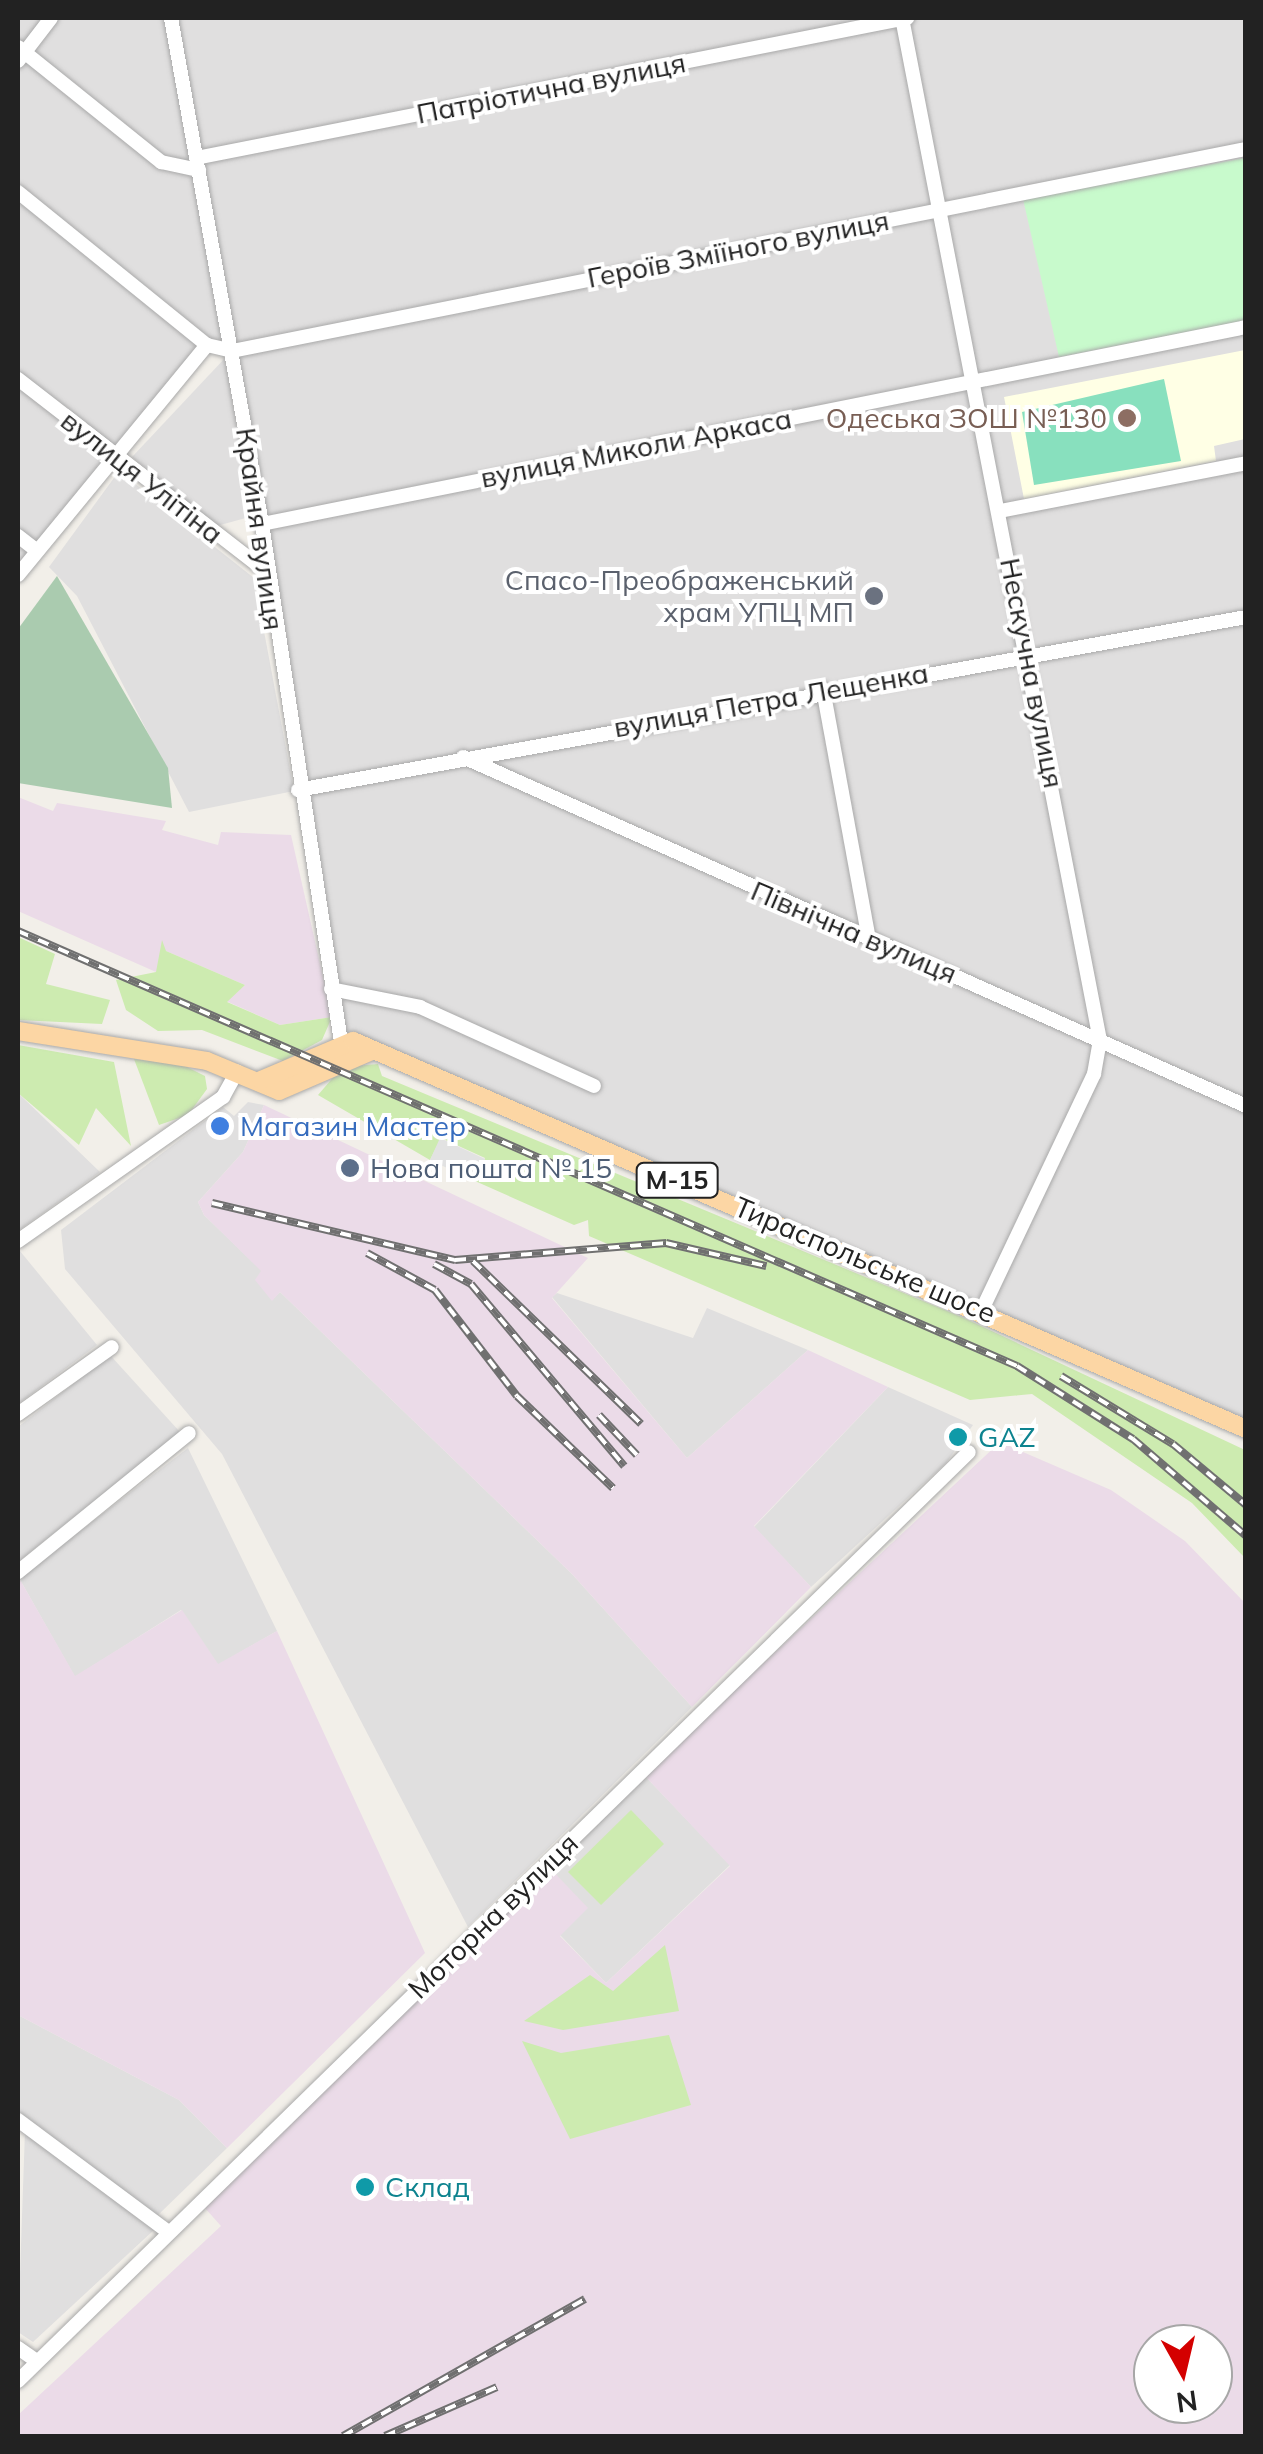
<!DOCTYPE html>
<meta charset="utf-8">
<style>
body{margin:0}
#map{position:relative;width:1263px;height:2454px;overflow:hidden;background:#f2efe9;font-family:Mulish,sans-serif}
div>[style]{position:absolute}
.residential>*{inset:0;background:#e0dfdf}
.industrial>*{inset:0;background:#ebdbe8}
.education>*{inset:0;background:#ffffe5}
.grass>*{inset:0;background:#cdebb0}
.cemetery>*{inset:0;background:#aacbaf}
.park>*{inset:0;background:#c8facc}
.pitch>*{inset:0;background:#88e0be}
.parking>*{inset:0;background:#e2e2e2}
.roads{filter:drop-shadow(0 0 2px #a9a9a9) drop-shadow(0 0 2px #a9a9a9)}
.minor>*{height:14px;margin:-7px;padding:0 7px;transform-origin:7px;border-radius:7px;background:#fff}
.major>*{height:18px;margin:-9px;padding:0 9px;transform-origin:9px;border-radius:9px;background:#fcd6a4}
.rail>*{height:8px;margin-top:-4px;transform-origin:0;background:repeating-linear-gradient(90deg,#fff 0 11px,#707070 0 22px);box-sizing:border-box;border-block:2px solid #707070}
.dots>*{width:28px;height:28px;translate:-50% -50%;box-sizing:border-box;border:5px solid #fff;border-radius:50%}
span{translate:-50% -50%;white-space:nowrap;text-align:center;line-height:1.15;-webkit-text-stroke:8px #fff;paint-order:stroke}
.shield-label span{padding:2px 8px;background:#fff;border:2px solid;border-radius:8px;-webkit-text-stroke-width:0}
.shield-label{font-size:25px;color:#222;font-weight:700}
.street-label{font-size:28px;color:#222}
.education-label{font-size:28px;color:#785e54}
.right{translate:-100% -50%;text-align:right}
.worship-label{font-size:28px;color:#5b616d}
.shop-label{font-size:28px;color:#366cbe}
.left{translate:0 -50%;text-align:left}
.service-label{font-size:28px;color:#4e5e75}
.culture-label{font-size:28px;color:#0d838f}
.frame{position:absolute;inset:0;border:20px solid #222;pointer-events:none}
.north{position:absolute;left:1133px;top:2324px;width:100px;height:100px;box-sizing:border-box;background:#fff;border:2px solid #a7a7a7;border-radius:50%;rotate:172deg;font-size:28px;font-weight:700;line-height:40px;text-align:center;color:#222}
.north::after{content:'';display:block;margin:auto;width:35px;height:45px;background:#d40000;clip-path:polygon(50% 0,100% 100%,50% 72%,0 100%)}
</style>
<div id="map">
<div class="residential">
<div style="clip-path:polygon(18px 18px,1245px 18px,1245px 1429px,341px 1042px,231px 351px,207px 345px,18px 575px)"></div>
<div style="clip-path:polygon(225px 358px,253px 516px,213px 527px,132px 457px)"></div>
<div style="clip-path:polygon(119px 471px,254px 578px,294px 791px,189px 812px,77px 596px,49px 567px)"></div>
<div style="clip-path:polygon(18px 1093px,100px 1172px,18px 1231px)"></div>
<div style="clip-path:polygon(248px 1102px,264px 1105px,243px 1152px,198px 1202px,204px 1215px,262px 1271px,272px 1300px,280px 1292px,572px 1574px,692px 1707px,468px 1927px,222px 1454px,65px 1269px,61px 1230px,223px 1107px,234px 1116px)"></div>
<div style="clip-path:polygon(20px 1251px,97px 1345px,18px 1404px,18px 1253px)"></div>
<div style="clip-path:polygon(557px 1293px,693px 1338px,707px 1308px,808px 1350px,687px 1458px,552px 1297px)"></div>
<div style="clip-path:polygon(110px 1355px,180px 1432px,18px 1562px,18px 1427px)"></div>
<div style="clip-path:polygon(888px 1387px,973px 1425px,946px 1463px,811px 1587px,754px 1527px)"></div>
<div style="clip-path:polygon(188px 1448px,277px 1631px,218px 1665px,181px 1610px,75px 1677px,19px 1578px)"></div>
<div style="clip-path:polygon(644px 1775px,730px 1865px,606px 1983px,560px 1935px,548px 1866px)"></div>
<div style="clip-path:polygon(18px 2015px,179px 2100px,227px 2148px,157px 2216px,18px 2111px)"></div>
<div style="clip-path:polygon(25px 2131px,155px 2229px,33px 2342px,18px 2332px)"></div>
</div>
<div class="industrial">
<div style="clip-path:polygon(18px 797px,53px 811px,57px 803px,166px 821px,162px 830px,218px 845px,221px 832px,291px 835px,332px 1017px,280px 1025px,226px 1001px,245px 985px,166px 951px,156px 972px,18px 911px)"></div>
<div style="clip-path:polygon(264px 1105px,588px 1258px,552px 1298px,687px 1458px,808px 1350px,888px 1387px,754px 1526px,811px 1587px,692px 1707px,572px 1574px,280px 1292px,272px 1301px,255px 1280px,261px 1271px,204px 1215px,198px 1202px,243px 1152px)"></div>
<div style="clip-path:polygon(evenodd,1000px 1442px,1111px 1490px,1185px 1541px,1245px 1603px,1245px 2436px,18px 2436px,18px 2415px,221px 2226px,204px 2207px,548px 1866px,588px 1908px,560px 1936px,606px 1983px,730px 1866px,644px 1775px,1000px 1442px,1153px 2344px,1213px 2344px,1213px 2404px,1153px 2404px,1153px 2344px)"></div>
<div style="clip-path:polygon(19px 1578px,75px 1676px,182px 1610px,218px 1664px,277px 1631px,425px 1953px,227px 2148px,179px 2100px,18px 2015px)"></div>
</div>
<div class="education">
<div style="clip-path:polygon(1245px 350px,1245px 439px,1214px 446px,1216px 461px,1024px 499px,1004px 397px)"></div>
</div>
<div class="grass">
<div style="clip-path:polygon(18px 937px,55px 954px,46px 984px,110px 1000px,102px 1024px,18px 1020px)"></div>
<div style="clip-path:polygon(162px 940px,166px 951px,245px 985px,227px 1002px,280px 1025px,332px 1017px,322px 1040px,283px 1061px,202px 1030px,158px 1031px,126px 1010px,116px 980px,156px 972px)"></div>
<div style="clip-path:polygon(18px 1045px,114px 1062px,131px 1146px,96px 1108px,79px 1145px,18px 1093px)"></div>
<div style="clip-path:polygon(134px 1059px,183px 1065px,205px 1076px,207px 1089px,188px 1115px,159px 1125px)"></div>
<div style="clip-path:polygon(378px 1064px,382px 1076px,964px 1318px,1245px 1450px,1245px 1558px,1192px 1503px,1032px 1394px,970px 1400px,589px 1236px,588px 1220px,574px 1225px,475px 1181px,485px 1158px,441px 1138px,430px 1160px,318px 1095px,342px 1067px)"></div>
<div style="clip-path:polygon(631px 1810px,664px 1844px,601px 1905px,568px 1872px)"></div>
<div style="clip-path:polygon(665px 1945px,679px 2011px,563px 2030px,524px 2021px,590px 1975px,613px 1991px)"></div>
<div style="clip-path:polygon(669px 2035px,691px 2105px,570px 2139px,522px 2041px,561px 2053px)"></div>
</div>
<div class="cemetery">
<div style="clip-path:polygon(57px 576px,168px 768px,172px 808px,18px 783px,18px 629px)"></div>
</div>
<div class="park">
<div style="clip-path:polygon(1245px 158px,1245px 321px,1059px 357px,1023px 199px)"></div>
</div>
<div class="pitch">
<div style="clip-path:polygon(1164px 379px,1181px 461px,1034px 485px,1022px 412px)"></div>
</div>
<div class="parking">
<div style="clip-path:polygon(440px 1138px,485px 1159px,475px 1181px,430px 1160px)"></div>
</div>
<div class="roads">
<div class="minor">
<div style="left:171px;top:18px;width:514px;rotate:79.8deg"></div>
<div style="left:262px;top:524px;width:524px;rotate:81.33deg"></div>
<div style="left:902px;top:18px;width:1041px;rotate:79.04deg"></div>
<div style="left:1100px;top:1040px;width:35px;rotate:100deg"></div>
<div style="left:1094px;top:1074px;width:261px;rotate:115.4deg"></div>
<div style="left:18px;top:47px;width:184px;rotate:38.8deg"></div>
<div style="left:161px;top:162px;width:39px;rotate:12deg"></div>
<div style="left:18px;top:61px;width:54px;rotate:-52.5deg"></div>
<div style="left:196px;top:158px;width:725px;rotate:-11.14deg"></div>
<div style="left:18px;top:192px;width:243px;rotate:39deg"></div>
<div style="left:18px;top:379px;width:316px;rotate:37.8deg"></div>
<div style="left:1000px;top:511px;width:251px;rotate:-11deg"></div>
<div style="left:262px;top:524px;width:1004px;rotate:-11.32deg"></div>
<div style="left:18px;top:536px;width:24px;rotate:38deg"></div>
<div style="left:18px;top:575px;width:298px;rotate:-50.6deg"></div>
<div style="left:207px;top:345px;width:26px;rotate:13deg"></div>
<div style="left:232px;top:351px;width:1034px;rotate:-11.27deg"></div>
<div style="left:823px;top:689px;width:250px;rotate:79.6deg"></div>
<div style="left:463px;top:757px;width:857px;rotate:24.02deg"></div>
<div style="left:298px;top:790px;width:964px;rotate:-10.34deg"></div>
<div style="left:331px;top:989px;width:91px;rotate:11.4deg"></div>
<div style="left:420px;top:1007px;width:191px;rotate:24.4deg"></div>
<div style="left:18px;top:1241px;width:251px;rotate:-35.1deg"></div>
<div style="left:223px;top:1097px;width:29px;rotate:-61deg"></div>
<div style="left:18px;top:1414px;width:115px;rotate:-35.5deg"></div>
<div style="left:18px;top:1572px;width:220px;rotate:-39.1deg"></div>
<div style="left:18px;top:2120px;width:187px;rotate:36.7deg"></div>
<div style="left:18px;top:2348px;width:21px;rotate:35deg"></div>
<div style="left:18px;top:2381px;width:1329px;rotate:-44.33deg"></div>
</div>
<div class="major">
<div style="left:18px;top:1031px;width:191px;rotate:9deg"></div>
<div style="left:207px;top:1061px;width:78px;rotate:22.6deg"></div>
<div style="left:279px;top:1091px;width:101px;rotate:-23.3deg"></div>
<div style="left:261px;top:1080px;width:100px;rotate:-23deg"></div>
<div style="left:353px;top:1041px;width:974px;rotate:23.48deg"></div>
</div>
</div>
<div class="rail">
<div style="left:18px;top:931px;width:1090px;rotate:23.53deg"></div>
<div style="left:1017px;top:1366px;width:137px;rotate:32.2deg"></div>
<div style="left:1133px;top:1439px;width:149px;rotate:40.6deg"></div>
<div style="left:212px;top:1203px;width:250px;rotate:13.2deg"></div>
<div style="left:455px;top:1260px;width:212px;rotate:-4.6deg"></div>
<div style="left:666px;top:1243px;width:103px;rotate:13deg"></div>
<div style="left:367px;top:1253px;width:77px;rotate:28.6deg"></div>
<div style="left:435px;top:1290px;width:134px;rotate:52.3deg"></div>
<div style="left:517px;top:1396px;width:133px;rotate:43.8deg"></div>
<div style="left:473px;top:1261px;width:234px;rotate:44.1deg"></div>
<div style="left:434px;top:1264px;width:42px;rotate:28.4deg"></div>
<div style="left:471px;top:1284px;width:238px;rotate:49.9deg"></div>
<div style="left:1061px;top:1376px;width:131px;rotate:31.3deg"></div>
<div style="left:1173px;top:1444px;width:95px;rotate:39.9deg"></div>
<div style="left:599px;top:1415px;width:55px;rotate:46.5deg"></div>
<div style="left:343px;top:2436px;width:278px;rotate:-29.5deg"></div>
<div style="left:385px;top:2436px;width:122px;rotate:-23.6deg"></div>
</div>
<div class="dots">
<div style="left:1127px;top:418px;background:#8d6e63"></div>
<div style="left:874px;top:596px;background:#6b7280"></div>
<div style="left:220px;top:1126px;background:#3f7fe0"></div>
<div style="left:350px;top:1168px;background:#5c6f8a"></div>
<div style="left:958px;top:1437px;background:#0f9aa8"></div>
<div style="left:365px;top:2187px;background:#0f9aa8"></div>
</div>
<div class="shield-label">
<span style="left:677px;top:1180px">М-15</span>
</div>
<div class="street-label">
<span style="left:551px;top:88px;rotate:-11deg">Патріотична вулиця</span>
<span style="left:738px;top:249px;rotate:-11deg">Героїв Зміїного вулиця</span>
<span style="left:636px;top:448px;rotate:-11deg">вулиця Миколи Аркаса</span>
<span style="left:142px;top:477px;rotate:38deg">вулиця Улітіна</span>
<span style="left:260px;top:529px;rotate:82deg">Крайня вулиця</span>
<span style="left:1032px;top:673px;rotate:79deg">Нескучна вулиця</span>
<span style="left:771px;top:700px;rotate:-10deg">вулиця Петра Лещенка</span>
<span style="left:854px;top:932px;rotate:23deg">Північна вулиця</span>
<span style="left:865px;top:1260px;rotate:23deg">Тираспольське шосе</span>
<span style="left:493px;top:1916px;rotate:-44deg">Моторна вулиця</span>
</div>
<div class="education-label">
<span class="right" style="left:1107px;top:418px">Одеська ЗОШ №130</span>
</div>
<div class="worship-label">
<span class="right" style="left:854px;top:596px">Спасо-Преображенський<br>храм УПЦ МП</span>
</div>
<div class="shop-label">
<span class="left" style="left:240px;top:1126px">Магазин Мастер</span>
</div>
<div class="service-label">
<span class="left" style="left:370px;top:1168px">Нова пошта № 15</span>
</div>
<div class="culture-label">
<span class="left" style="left:978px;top:1437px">GAZ</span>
<span class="left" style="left:385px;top:2187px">Склад</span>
</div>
<div class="frame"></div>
<div class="north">N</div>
</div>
